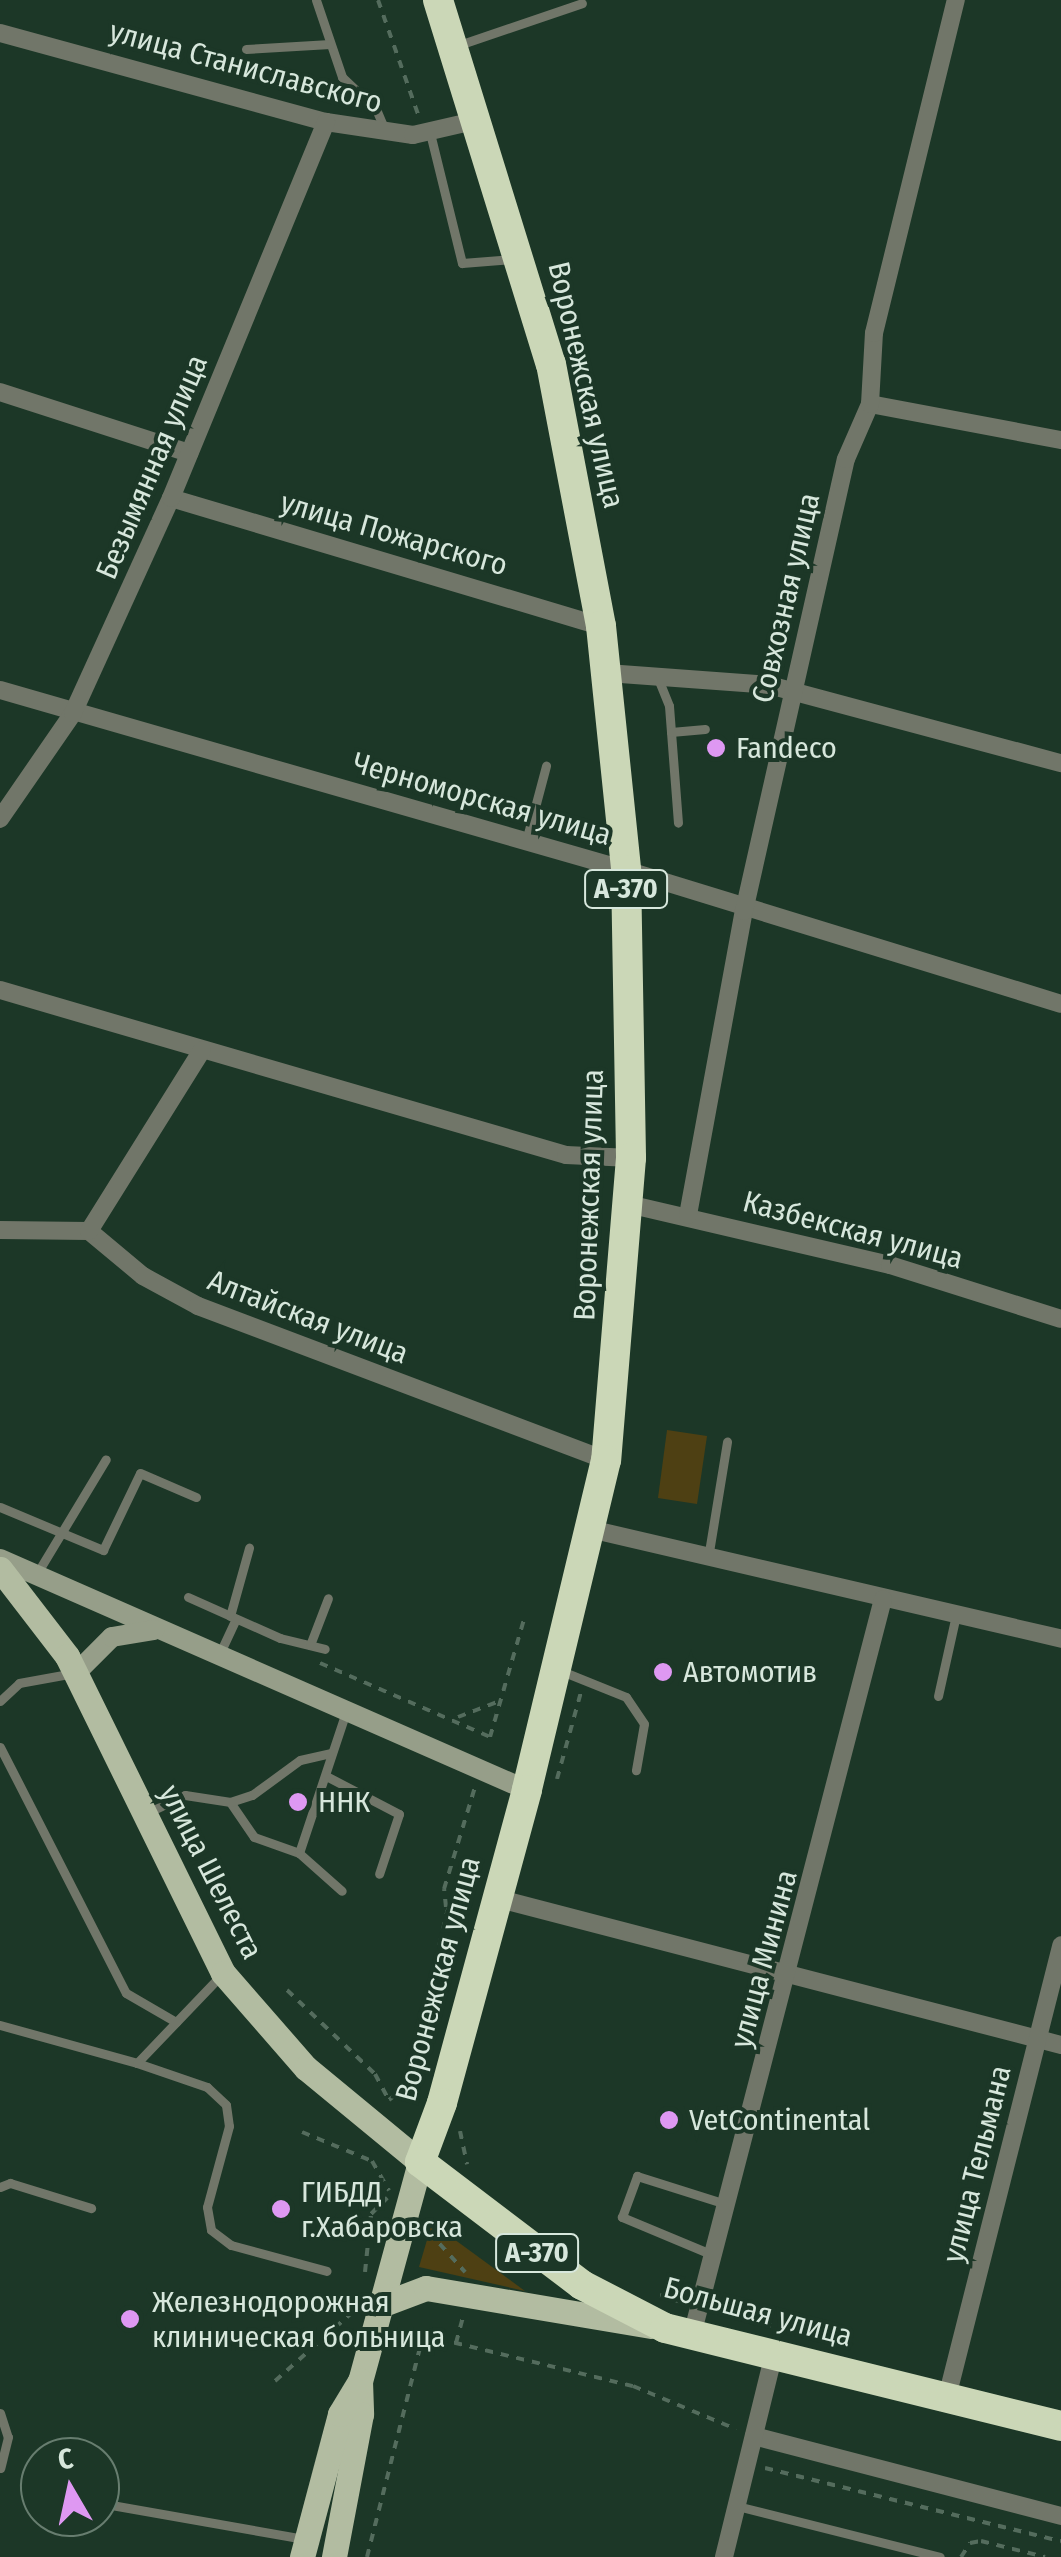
<!DOCTYPE html>
<meta charset="utf-8">
<style>
body{margin:0}
#map{position:relative;width:1061px;height:2557px;overflow:hidden;background:#1c3727;font-family:"Fira Sans Condensed",sans-serif}
div>[style]{position:absolute}
.green>*{inset:0;background:#4e4013}
.path>*{height:4px;margin-top:-2px;transform-origin:0;background:repeating-linear-gradient(90deg,#546c5d 0 8px,transparent 0 16px)}
.lane>*{height:9px;margin:-4.5px;padding:0 4.5px;transform-origin:4.5px;border-radius:4.5px;background:#717669}
.street>*{height:18px;margin:-9px;padding:0 9px;transform-origin:9px;border-radius:9px;background:#717669}
.secondary>*{height:20px;margin:-10px;padding:0 10px;transform-origin:10px;border-radius:10px;background:#969e89}
.primary>*{height:25px;margin:-12.5px;padding:0 12.5px;transform-origin:12.5px;border-radius:12.5px;background:#b2bca1}
.highway>*{height:30px;margin:-15px;padding:0 15px;transform-origin:15px;border-radius:15px;background:#cbd7b7}
.dots>*{width:28px;height:28px;translate:-50% -50%;box-sizing:border-box;border:5px solid #1c3727;border-radius:50%}
span{translate:-50% -50%;white-space:nowrap;text-align:center;line-height:1.15;-webkit-text-stroke:8px #1c3727;paint-order:stroke}
.shield-label span{padding:2px 8px;background:#1c3727;border:2px solid;border-radius:8px;-webkit-text-stroke-width:0}
.shield-label{font-size:28px;color:#d7e7dc;font-weight:700}
.street-label{font-size:30px;color:#d7e7dc}
.poi-label{font-size:30px;color:#d7e7dc}
.left{translate:0 -50%;text-align:left}
.north{position:absolute;left:20px;top:2437px;width:100px;height:100px;box-sizing:border-box;background:#1c3727;border:2px solid #677d6f;border-radius:50%;rotate:351deg;font-size:28px;font-weight:700;line-height:40px;text-align:center;color:#d7e7dc}
.north::after{content:'';display:block;margin:auto;width:35px;height:45px;background:#de98f2;clip-path:polygon(50% 0,100% 100%,50% 72%,0 100%)}
</style>
<div id="map">
<div class="green">
<div style="clip-path:polygon(667px 1430px,707px 1436px,697px 1504px,658px 1498px)"></div>
<div style="clip-path:polygon(432px 2223px,525px 2291px,419px 2267px)"></div>
</div>
<div class="path">
<div style="left:378px;top:0;width:121px;rotate:70.7deg"></div>
<div style="left:320px;top:1663px;width:185px;rotate:23.5deg"></div>
<div style="left:490px;top:1737px;width:126px;rotate:-73.9deg"></div>
<div style="left:458px;top:1717px;width:45px;rotate:-20.9deg"></div>
<div style="left:557px;top:1779px;width:90px;rotate:-74.6deg"></div>
<div style="left:446px;top:1907px;width:18px;rotate:-96deg"></div>
<div style="left:444px;top:1889px;width:107px;rotate:-73.1deg"></div>
<div style="left:287px;top:1990px;width:122px;rotate:43.7deg"></div>
<div style="left:375px;top:2074px;width:30px;rotate:62deg"></div>
<div style="left:389px;top:2100px;width:22px;rotate:-39deg"></div>
<div style="left:406px;top:2086px;width:179px;rotate:-76.7deg"></div>
<div style="left:447px;top:1912px;width:36px;rotate:-66deg"></div>
<div style="left:460px;top:2131px;width:34px;rotate:78deg"></div>
<div style="left:302px;top:2132px;width:76px;rotate:22.5deg"></div>
<div style="left:372px;top:2161px;width:34px;rotate:60deg"></div>
<div style="left:429px;top:2232px;width:54px;rotate:48deg"></div>
<div style="left:365px;top:2272px;width:58px;rotate:-84.1deg"></div>
<div style="left:371px;top:2214px;width:23px;rotate:-45deg"></div>
<div style="left:660px;top:2295px;width:25px;rotate:18deg"></div>
<div style="left:717px;top:2311px;width:136px;rotate:15deg"></div>
<div style="left:456px;top:2343px;width:30px;rotate:-75deg"></div>
<div style="left:275px;top:2381px;width:108px;rotate:-41.6deg"></div>
<div style="left:765px;top:2468px;width:305px;rotate:13.9deg"></div>
<div style="left:367px;top:2557px;width:229px;rotate:-75.8deg"></div>
<div style="left:423px;top:2335px;width:216px;rotate:13.7deg"></div>
<div style="left:633px;top:2386px;width:112px;rotate:22.7deg"></div>
<div style="left:961px;top:2557px;width:17px;rotate:-57deg"></div>
<div style="left:970px;top:2543px;width:11px;rotate:-10deg"></div>
<div style="left:981px;top:2541px;width:66px;rotate:14deg"></div>
</div>
<div class="lane">
<div style="left:316px;top:0;width:81px;rotate:71.3deg"></div>
<div style="left:342px;top:77px;width:47px;rotate:43.3deg"></div>
<div style="left:376px;top:109px;width:23px;rotate:67deg"></div>
<div style="left:456px;top:46px;width:133px;rotate:-18.8deg"></div>
<div style="left:246px;top:49px;width:84px;rotate:-3.4deg"></div>
<div style="left:430px;top:133px;width:134px;rotate:76.2deg"></div>
<div style="left:462px;top:263px;width:52px;rotate:-4.4deg"></div>
<div style="left:657px;top:676px;width:32px;rotate:68deg"></div>
<div style="left:669px;top:706px;width:117px;rotate:85.6deg"></div>
<div style="left:671px;top:732px;width:34px;rotate:-5deg"></div>
<div style="left:526px;top:841px;width:78px;rotate:-75.1deg"></div>
<div style="left:0;top:1507px;width:112px;rotate:22.7deg"></div>
<div style="left:103px;top:1550px;width:85px;rotate:-64.3deg"></div>
<div style="left:140px;top:1473px;width:61px;rotate:23.2deg"></div>
<div style="left:708px;top:1558px;width:118px;rotate:-80.7deg"></div>
<div style="left:36px;top:1575px;width:135px;rotate:-58.9deg"></div>
<div style="left:188px;top:1597px;width:101px;rotate:24deg"></div>
<div style="left:280px;top:1638px;width:46px;rotate:13.7deg"></div>
<div style="left:230px;top:1616px;width:71px;rotate:-74.4deg"></div>
<div style="left:310px;top:1645px;width:50px;rotate:-69deg"></div>
<div style="left:219px;top:1655px;width:40px;rotate:-65deg"></div>
<div style="left:559px;top:1670px;width:72px;rotate:21.9deg"></div>
<div style="left:626px;top:1697px;width:32px;rotate:56deg"></div>
<div style="left:644px;top:1724px;width:47px;rotate:99.9deg"></div>
<div style="left:938px;top:1696px;width:83px;rotate:-77.5deg"></div>
<div style="left:0;top:1701px;width:26px;rotate:-43deg"></div>
<div style="left:19px;top:1683px;width:56px;rotate:-10.3deg"></div>
<div style="left:0;top:1747px;width:276px;rotate:62.9deg"></div>
<div style="left:126px;top:1993px;width:58px;rotate:30.1deg"></div>
<div style="left:328px;top:1777px;width:80px;rotate:27.5deg"></div>
<div style="left:399px;top:1814px;width:63px;rotate:108.4deg"></div>
<div style="left:230px;top:1802px;width:42px;rotate:55.6deg"></div>
<div style="left:254px;top:1837px;width:48px;rotate:19.6deg"></div>
<div style="left:299px;top:1853px;width:149px;rotate:-71.6deg"></div>
<div style="left:147px;top:1813px;width:42px;rotate:-25.3deg"></div>
<div style="left:185px;top:1795px;width:46px;rotate:8.8deg"></div>
<div style="left:230px;top:1802px;width:23px;rotate:-18deg"></div>
<div style="left:252px;top:1795px;width:59px;rotate:-36.1deg"></div>
<div style="left:300px;top:1760px;width:31px;rotate:-13deg"></div>
<div style="left:299px;top:1853px;width:57px;rotate:41.5deg"></div>
<div style="left:0;top:2025px;width:142px;rotate:15.5deg"></div>
<div style="left:137px;top:2063px;width:122px;rotate:-46.3deg"></div>
<div style="left:137px;top:2063px;width:74px;rotate:18.9deg"></div>
<div style="left:207px;top:2087px;width:26px;rotate:43deg"></div>
<div style="left:226px;top:2105px;width:21px;rotate:82deg"></div>
<div style="left:229px;top:2126px;width:84px;rotate:105.2deg"></div>
<div style="left:207px;top:2207px;width:23px;rotate:80deg"></div>
<div style="left:211px;top:2230px;width:25px;rotate:37deg"></div>
<div style="left:231px;top:2245px;width:99px;rotate:15.2deg"></div>
<div style="left:0;top:2187px;width:11px;rotate:-22deg"></div>
<div style="left:10px;top:2183px;width:85px;rotate:17.2deg"></div>
<div style="left:713px;top:2255px;width:99px;rotate:-157.3deg"></div>
<div style="left:622px;top:2217px;width:44px;rotate:-69.9deg"></div>
<div style="left:637px;top:2176px;width:93px;rotate:17.5deg"></div>
<div style="left:0;top:2413px;width:25px;rotate:72deg"></div>
<div style="left:8px;top:2437px;width:32px;rotate:104deg"></div>
<div style="left:28px;top:2490px;width:12px;rotate:9deg"></div>
<div style="left:100px;top:2503px;width:207px;rotate:10deg"></div>
<div style="left:737px;top:2506px;width:209px;rotate:14.1deg"></div>
</div>
<div class="street">
<div style="left:0;top:33px;width:338px;rotate:15.3deg"></div>
<div style="left:326px;top:122px;width:88px;rotate:8.5deg"></div>
<div style="left:413px;top:135px;width:67px;rotate:-13deg"></div>
<div style="left:0;top:392px;width:199px;rotate:17.9deg"></div>
<div style="left:870px;top:404px;width:194px;rotate:10.7deg"></div>
<div style="left:171px;top:498px;width:449px;rotate:16.6deg"></div>
<div style="left:607px;top:673px;width:162px;rotate:4.2deg"></div>
<div style="left:769px;top:685px;width:302px;rotate:15deg"></div>
<div style="left:0;top:690px;width:651px;rotate:16.04deg"></div>
<div style="left:626px;top:870px;width:455px;rotate:17.1deg"></div>
<div style="left:0;top:819px;width:129px;rotate:-55.4deg"></div>
<div style="left:73px;top:713px;width:236px;rotate:-65.5deg"></div>
<div style="left:171px;top:498px;width:407px;rotate:-67.6deg"></div>
<div style="left:0;top:990px;width:590px;rotate:16.25deg"></div>
<div style="left:566px;top:1155px;width:65px;rotate:2.6deg"></div>
<div style="left:628px;top:1204px;width:269px;rotate:13.1deg"></div>
<div style="left:890px;top:1265px;width:179px;rotate:17.5deg"></div>
<div style="left:688px;top:1215px;width:309px;rotate:-79.6deg"></div>
<div style="left:744px;top:911px;width:463px;rotate:-77.3deg"></div>
<div style="left:846px;top:459px;width:60px;rotate:-66.4deg"></div>
<div style="left:870px;top:404px;width:71px;rotate:-86.8deg"></div>
<div style="left:874px;top:333px;width:343px;rotate:-76.2deg"></div>
<div style="left:0;top:1230px;width:89px;rotate:0.6deg"></div>
<div style="left:89px;top:1231px;width:70px;rotate:39.8deg"></div>
<div style="left:143px;top:1276px;width:63px;rotate:28.6deg"></div>
<div style="left:198px;top:1306px;width:436px;rotate:20.7deg"></div>
<div style="left:89px;top:1231px;width:213px;rotate:-58deg"></div>
<div style="left:590px;top:1529px;width:484px;rotate:13.1deg"></div>
<div style="left:496px;top:1898px;width:584px;rotate:14.58deg"></div>
<div style="left:693px;top:2331px;width:756px;rotate:-75.45deg"></div>
<div style="left:947px;top:2397px;width:466px;rotate:-75.8deg"></div>
<div style="left:754px;top:2436px;width:317px;rotate:14.6deg"></div>
<div style="left:724px;top:2557px;width:209px;rotate:-76.2deg"></div>
</div>
<div class="secondary">
<div style="left:0;top:1559px;width:575px;rotate:23.67deg"></div>
<div style="left:76px;top:1673px;width:51px;rotate:-45deg"></div>
<div style="left:112px;top:1637px;width:43px;rotate:-9.5deg"></div>
</div>
<div class="primary">
<div style="left:0;top:1569px;width:110px;rotate:52.4deg"></div>
<div style="left:67px;top:1656px;width:353px;rotate:63.8deg"></div>
<div style="left:223px;top:1973px;width:126px;rotate:48.9deg"></div>
<div style="left:306px;top:2068px;width:148px;rotate:39.5deg"></div>
<div style="left:420px;top:2162px;width:227px;rotate:105.3deg"></div>
<div style="left:360px;top:2381px;width:33px;rotate:88deg"></div>
<div style="left:361px;top:2414px;width:146px;rotate:100.7deg"></div>
<div style="left:378px;top:2306px;width:51px;rotate:-20.6deg"></div>
<div style="left:426px;top:2288px;width:228px;rotate:9.6deg"></div>
<div style="left:302px;top:2557px;width:148px;rotate:-75.1deg"></div>
<div style="left:340px;top:2414px;width:39px;rotate:-59deg"></div>
</div>
<div class="highway">
<div style="left:438px;top:0;width:381px;rotate:72.8deg"></div>
<div style="left:551px;top:364px;width:267px;rotate:79.2deg"></div>
<div style="left:601px;top:626px;width:245px;rotate:84.1deg"></div>
<div style="left:626px;top:870px;width:288px;rotate:89deg"></div>
<div style="left:631px;top:1158px;width:303px;rotate:94.7deg"></div>
<div style="left:606px;top:1460px;width:339px;rotate:103.5deg"></div>
<div style="left:527px;top:1790px;width:324px;rotate:105.2deg"></div>
<div style="left:442px;top:2103px;width:63px;rotate:110.4deg"></div>
<div style="left:420px;top:2162px;width:203px;rotate:37.2deg"></div>
<div style="left:582px;top:2285px;width:93px;rotate:27.4deg"></div>
<div style="left:665px;top:2328px;width:408px;rotate:13.9deg"></div>
</div>
<div class="dots">
<div style="left:716px;top:748px;background:#de98f2"></div>
<div style="left:663px;top:1672px;background:#de98f2"></div>
<div style="left:298px;top:1802px;background:#de98f2"></div>
<div style="left:669px;top:2120px;background:#de98f2"></div>
<div style="left:281px;top:2209px;background:#de98f2"></div>
<div style="left:130px;top:2319px;background:#de98f2"></div>
</div>
<div class="shield-label">
<span style="left:626px;top:889px">А-370</span>
<span style="left:537px;top:2253px">А-370</span>
</div>
<div class="street-label">
<span style="left:246px;top:67px;rotate:15deg">улица Станиславского</span>
<span style="left:586px;top:385px;rotate:77deg">Воронежская улица</span>
<span style="left:152px;top:467px;rotate:-67deg">Безымянная улица</span>
<span style="left:394px;top:534px;rotate:16deg">улица Пожарского</span>
<span style="left:786px;top:598px;rotate:-77deg">Совхозная улица</span>
<span style="left:482px;top:799px;rotate:16deg">Черноморская улица</span>
<span style="left:589px;top:1195px;rotate:-88deg">Воронежская улица</span>
<span style="left:853px;top:1230px;rotate:15deg">Казбекская улица</span>
<span style="left:308px;top:1317px;rotate:21deg">Алтайская улица</span>
<span style="left:211px;top:1872px;rotate:63deg">улица Шелеста</span>
<span style="left:764px;top:1959px;rotate:-75deg">улица Минина</span>
<span style="left:438px;top:1979px;rotate:-75deg">Воронежская улица</span>
<span style="left:977px;top:2164px;rotate:-76deg">улица Тельмана</span>
<span style="left:758px;top:2312px;rotate:15deg">Большая улица</span>
</div>
<div class="poi-label">
<span class="left" style="left:736px;top:748px">Fandeco</span>
<span class="left" style="left:683px;top:1672px">Автомотив</span>
<span class="left" style="left:318px;top:1802px">ННК</span>
<span class="left" style="left:689px;top:2120px">VetContinental</span>
<span class="left" style="left:301px;top:2209px">ГИБДД<br>г.Хабаровска</span>
<span class="left" style="left:152px;top:2319px">Железнодорожная<br>клиническая больница</span>
</div>
<div class="north">С</div>
</div>
